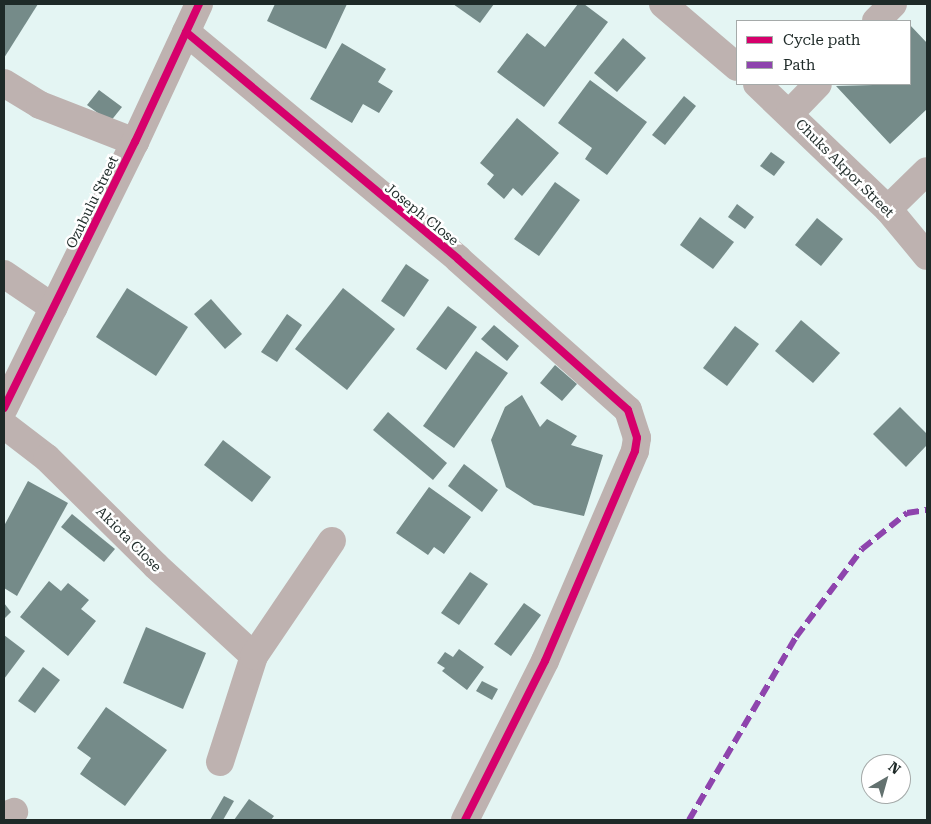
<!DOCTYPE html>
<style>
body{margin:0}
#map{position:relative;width:931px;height:824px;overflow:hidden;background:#e4f5f3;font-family:"Roboto Serif",serif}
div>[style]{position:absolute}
.building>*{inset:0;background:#758b89}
.minor>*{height:28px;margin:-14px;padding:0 14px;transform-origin:14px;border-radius:14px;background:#beb2b0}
.quiet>*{height:6px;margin-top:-3px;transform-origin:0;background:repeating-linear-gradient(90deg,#8e44ad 0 12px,transparent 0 18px)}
.cycleway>*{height:8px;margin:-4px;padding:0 4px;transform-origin:4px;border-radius:4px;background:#d6006c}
span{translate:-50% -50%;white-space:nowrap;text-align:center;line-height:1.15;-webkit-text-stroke:5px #fff;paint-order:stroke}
.street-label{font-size:14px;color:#1e2a28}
.frame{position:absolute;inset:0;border:5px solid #1e2a28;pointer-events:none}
.legend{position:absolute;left:736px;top:20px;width:175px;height:65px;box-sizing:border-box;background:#fff;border:1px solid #a5aaa9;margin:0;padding:6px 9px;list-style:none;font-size:15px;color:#1e2a28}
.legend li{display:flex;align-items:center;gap:10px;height:25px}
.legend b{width:25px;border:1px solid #a5aaa9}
.north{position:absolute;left:861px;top:754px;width:50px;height:50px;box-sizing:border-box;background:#fff;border:1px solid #a5aaa9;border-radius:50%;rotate:38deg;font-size:14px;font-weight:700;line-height:20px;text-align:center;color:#1e2a28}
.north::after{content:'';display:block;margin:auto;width:18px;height:22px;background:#63716f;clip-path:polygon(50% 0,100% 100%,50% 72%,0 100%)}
</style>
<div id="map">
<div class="building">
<div style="clip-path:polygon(4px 4px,38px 4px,4px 58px)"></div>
<div style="clip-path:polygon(275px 4px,347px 4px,326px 49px,267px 21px)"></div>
<div style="clip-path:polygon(453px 4px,494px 4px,480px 23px)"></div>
<div style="clip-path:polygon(578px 4px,584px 4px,608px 22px,544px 107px,497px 72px,527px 33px,545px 47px)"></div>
<div style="clip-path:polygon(910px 25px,927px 43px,927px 109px,890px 144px,836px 86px,910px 84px)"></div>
<div style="clip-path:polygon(623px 38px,646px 58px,617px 92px,594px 73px)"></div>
<div style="clip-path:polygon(342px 43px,386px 69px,378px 82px,393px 91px,379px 113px,363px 104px,352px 123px,310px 99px)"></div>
<div style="clip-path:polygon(590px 80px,647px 122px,607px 175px,585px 159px,592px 148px,558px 123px)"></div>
<div style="clip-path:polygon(99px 90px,122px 107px,110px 122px,87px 105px)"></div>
<div style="clip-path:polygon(684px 96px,696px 106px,665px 145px,652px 135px)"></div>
<div style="clip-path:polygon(517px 118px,559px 153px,522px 196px,513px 188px,504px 199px,487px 184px,494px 175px,480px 163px)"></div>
<div style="clip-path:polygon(771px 152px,785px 162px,774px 176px,760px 166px)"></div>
<div style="clip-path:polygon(555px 182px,580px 200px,539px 256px,514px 239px)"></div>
<div style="clip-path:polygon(737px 204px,754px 217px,745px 229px,728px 217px)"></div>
<div style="clip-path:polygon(700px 217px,734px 242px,713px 269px,680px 245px)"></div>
<div style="clip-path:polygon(817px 218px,843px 239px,821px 266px,795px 245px)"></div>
<div style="clip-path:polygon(406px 264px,429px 280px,404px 317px,381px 301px)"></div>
<div style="clip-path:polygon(127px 288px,188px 327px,156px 376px,96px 337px)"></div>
<div style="clip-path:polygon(343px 288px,395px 329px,347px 390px,295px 349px)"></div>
<div style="clip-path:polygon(211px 299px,242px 334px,225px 349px,194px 314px)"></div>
<div style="clip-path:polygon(448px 306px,477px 327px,446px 370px,416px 349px)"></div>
<div style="clip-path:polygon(287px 314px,302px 325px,277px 362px,261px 352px)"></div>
<div style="clip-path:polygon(801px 320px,840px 353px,813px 383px,775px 351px)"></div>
<div style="clip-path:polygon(494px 325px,519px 346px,507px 361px,481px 339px)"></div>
<div style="clip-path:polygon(735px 326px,759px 344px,727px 386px,703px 368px)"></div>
<div style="clip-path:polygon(476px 351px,508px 373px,454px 448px,423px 426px)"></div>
<div style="clip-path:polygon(555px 365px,577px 384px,562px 401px,540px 383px)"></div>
<div style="clip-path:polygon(522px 395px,540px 427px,547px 419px,577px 436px,571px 445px,603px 455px,584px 516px,534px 505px,506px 487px,491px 440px,505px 407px)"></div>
<div style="clip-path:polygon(900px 407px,927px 434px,927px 445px,906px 467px,873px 434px)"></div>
<div style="clip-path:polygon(388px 412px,447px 463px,433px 480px,373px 430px)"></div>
<div style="clip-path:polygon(223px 440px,271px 477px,252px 502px,204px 465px)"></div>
<div style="clip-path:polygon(464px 464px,498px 490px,482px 512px,448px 486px)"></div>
<div style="clip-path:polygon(28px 481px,68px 503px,17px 596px,4px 588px,4px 526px)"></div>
<div style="clip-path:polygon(429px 487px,471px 517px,444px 554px,434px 547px,428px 555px,396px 533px)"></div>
<div style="clip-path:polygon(72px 514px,115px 549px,104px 562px,61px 527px)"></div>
<div style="clip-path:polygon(470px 572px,488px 584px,459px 625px,441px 613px)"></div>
<div style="clip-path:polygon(49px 581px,61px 591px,68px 583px,89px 600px,81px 609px,96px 621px,68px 656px,20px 617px)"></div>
<div style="clip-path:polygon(4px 603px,11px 612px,4px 619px)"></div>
<div style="clip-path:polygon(524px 603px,541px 615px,511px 656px,494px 644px)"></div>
<div style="clip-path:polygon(146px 627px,206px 653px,183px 709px,123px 683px)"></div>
<div style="clip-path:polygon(4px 635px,25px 651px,4px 679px)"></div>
<div style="clip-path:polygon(459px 649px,484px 667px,467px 690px,442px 671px,445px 668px,437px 663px,445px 652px,453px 657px)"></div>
<div style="clip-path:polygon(43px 667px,60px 680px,35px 713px,18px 701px)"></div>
<div style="clip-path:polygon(482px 681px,498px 689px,492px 700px,476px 691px)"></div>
<div style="clip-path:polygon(106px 707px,167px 750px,125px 806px,80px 774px,91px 758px,77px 748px)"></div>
<div style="clip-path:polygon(224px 796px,234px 801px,223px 820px,210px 820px)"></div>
<div style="clip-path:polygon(249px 799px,274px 816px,271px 820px,234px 820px)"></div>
</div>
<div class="minor">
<div style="left:663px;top:4px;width:97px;rotate:40.4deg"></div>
<div style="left:876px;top:21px;width:24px;rotate:-45deg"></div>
<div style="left:186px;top:32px;width:354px;rotate:39.8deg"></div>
<div style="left:458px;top:259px;width:227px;rotate:41.6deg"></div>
<div style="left:628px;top:410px;width:29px;rotate:72deg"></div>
<div style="left:637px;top:438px;width:13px;rotate:99deg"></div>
<div style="left:635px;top:451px;width:228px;rotate:113.2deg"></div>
<div style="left:545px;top:661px;width:178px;rotate:116.7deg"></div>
<div style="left:4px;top:83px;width:42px;rotate:31.4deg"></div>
<div style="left:40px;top:105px;width:102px;rotate:21.3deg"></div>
<div style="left:757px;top:84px;width:181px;rotate:43.7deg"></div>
<div style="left:888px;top:209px;width:61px;rotate:50.3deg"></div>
<div style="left:790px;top:113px;width:40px;rotate:-46deg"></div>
<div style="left:888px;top:209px;width:54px;rotate:-44.3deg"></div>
<div style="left:4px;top:274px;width:60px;rotate:34.2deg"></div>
<div style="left:4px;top:408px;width:297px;rotate:-63.8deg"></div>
<div style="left:135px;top:142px;width:152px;rotate:-65.1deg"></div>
<div style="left:4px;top:425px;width:54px;rotate:37.5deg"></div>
<div style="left:47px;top:458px;width:153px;rotate:44.7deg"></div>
<div style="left:156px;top:566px;width:133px;rotate:42.6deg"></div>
<div style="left:220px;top:762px;width:111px;rotate:-72.2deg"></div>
<div style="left:254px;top:656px;width:139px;rotate:-55.9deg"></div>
<div style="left:4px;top:816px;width:11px;rotate:-22deg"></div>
</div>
<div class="quiet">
<div style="left:689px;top:820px;width:212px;rotate:-59.7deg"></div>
<div style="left:796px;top:637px;width:110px;rotate:-53.1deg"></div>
<div style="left:862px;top:549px;width:58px;rotate:-38.7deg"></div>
<div style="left:907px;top:513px;width:20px;rotate:-9deg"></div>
</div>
<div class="cycleway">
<div style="left:186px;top:32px;width:354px;rotate:39.8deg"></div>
<div style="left:458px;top:259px;width:227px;rotate:41.6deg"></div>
<div style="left:628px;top:410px;width:29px;rotate:72deg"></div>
<div style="left:637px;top:438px;width:13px;rotate:99deg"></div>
<div style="left:635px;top:451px;width:228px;rotate:113.2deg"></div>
<div style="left:545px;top:661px;width:178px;rotate:116.7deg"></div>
<div style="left:4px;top:408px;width:297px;rotate:-63.8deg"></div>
<div style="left:135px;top:142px;width:152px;rotate:-65.1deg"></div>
</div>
<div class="street-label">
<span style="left:845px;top:168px;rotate:45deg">Chuks Akpor Street</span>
<span style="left:92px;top:202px;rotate:-64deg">Ozubulu Street</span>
<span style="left:422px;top:214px;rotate:39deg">Joseph Close</span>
<span style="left:129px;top:539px;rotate:45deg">Akiota Close</span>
</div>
<div class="frame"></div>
<ul class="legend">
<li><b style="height:6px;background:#d6006c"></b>Cycle path</li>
<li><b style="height:6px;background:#8e44ad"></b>Path</li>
</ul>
<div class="north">N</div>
</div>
